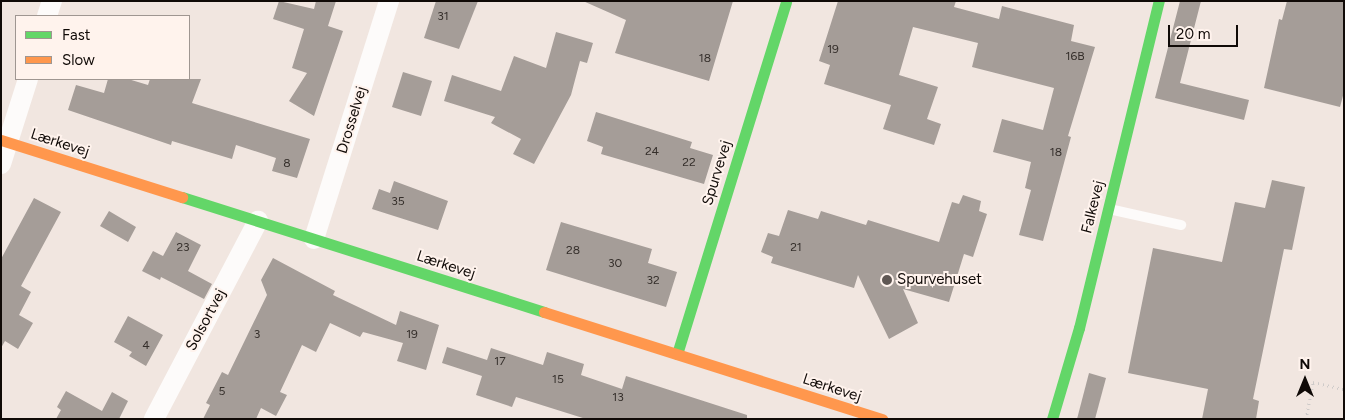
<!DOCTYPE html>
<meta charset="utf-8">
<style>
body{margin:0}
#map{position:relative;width:1345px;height:420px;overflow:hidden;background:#f1e6e0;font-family:Figtree,sans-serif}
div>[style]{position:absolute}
.building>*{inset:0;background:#a59d98}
.path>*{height:3px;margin-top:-1.5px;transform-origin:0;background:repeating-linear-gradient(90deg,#cdcac8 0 1px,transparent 0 5px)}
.lane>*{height:10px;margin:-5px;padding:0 5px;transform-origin:5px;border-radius:5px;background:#fdfbfa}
.street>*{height:20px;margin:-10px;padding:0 10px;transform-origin:10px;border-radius:10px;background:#fdfbfa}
.fast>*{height:11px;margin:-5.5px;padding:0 5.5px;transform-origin:5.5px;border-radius:5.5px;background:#63d668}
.slow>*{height:11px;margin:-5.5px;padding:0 5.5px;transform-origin:5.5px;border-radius:5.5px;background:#ff974d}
.dots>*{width:14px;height:14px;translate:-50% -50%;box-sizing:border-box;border:2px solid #fff3ed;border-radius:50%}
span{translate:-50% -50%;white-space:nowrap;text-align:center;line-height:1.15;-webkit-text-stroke:4px #fff3ed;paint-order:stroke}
.number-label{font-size:12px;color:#352f2b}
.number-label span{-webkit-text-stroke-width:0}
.street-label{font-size:15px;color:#100a07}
.poi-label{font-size:15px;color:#100a07}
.left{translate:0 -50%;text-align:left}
.frame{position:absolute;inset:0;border:2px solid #100a07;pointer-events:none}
.legend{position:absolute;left:15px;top:15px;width:175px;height:65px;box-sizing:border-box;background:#fff3ed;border:1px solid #9f9691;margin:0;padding:6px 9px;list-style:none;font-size:15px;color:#100a07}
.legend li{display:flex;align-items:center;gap:10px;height:25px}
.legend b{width:25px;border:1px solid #9f9691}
.north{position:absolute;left:1280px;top:355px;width:50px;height:50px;-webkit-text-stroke:4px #fff3ed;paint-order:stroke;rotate:0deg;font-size:14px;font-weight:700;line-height:20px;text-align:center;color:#100a07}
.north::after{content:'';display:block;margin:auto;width:18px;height:22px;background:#100a07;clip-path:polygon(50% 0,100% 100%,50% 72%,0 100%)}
.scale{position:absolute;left:1168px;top:25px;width:70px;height:22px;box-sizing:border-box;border:2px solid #100a07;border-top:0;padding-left:6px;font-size:15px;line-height:18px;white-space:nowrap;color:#100a07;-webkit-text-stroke:4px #fff3ed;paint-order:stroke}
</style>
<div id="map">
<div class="building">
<div style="clip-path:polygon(279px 1px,314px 9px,316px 1px,336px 1px,328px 26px,343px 31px,314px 116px,289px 101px,307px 73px,292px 68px,304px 29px,273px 19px)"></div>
<div style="clip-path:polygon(436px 1px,478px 1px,459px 49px,424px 38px)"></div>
<div style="clip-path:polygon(583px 1px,733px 1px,709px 81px,615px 53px,626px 20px)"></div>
<div style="clip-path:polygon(838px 1px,956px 1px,954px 7px,999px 19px,1002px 6px,1074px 25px,1071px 41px,1095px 47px,1068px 136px,1071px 137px,1043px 241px,1019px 235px,1031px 190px,1025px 188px,1031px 162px,993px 152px,1002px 119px,1043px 130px,1054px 88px,972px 67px,978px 43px,913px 27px,899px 75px,938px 87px,927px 119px,941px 124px,934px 145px,883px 129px,891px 105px,824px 84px,830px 65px,819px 61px)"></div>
<div style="clip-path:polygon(1180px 1px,1201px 1px,1180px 83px,1249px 100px,1244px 120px,1155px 98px)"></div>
<div style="clip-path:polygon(1287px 1px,1344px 1px,1344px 92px,1340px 107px,1264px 88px,1279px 19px,1282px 20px)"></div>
<div style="clip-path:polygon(556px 32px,593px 43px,587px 63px,580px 61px,571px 95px,534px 164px,513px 154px,521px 139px,491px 123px,495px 117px,444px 101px,452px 75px,501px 91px,514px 56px,546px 68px)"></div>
<div style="clip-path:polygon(403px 72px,432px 81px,421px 116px,392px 107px)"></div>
<div style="clip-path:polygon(108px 79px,128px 79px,148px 85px,150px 79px,201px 79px,192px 103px,310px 139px,297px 178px,272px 171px,276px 158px,236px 145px,232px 159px,172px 141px,171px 145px,68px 110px,76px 85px,104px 93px)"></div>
<div style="clip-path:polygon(596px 112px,692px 142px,690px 148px,713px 155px,704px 184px,601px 154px,603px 147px,587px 141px)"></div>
<div style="clip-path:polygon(1272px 180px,1305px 187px,1292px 250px,1284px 249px,1253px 399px,1259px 401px,1256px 419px,1202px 419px,1208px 389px,1128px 373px,1153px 248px,1222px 262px,1235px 202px,1265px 208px)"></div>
<div style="clip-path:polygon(394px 181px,448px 201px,438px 230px,372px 209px,379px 189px,390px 193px)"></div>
<div style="clip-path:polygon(963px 195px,981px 201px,979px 211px,987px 214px,973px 257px,964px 254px,949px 302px,903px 289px,918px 323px,889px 339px,858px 275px,854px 288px,771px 263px,773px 257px,761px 252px,768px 233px,779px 236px,788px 210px,818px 219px,821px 211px,866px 225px,868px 220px,939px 242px,952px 202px,959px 204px)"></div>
<div style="clip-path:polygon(34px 198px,61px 212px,21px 286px,31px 292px,19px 315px,33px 323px,18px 349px,5px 341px,1px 348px,1px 259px)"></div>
<div style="clip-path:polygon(109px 211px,136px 227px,128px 242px,100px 226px)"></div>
<div style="clip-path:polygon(561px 222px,652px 249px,648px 263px,677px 272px,666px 307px,546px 270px)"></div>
<div style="clip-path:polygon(176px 232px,201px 245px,188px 271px,212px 284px,204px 299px,161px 277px,160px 280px,142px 271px,153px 251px,163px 256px)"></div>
<div style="clip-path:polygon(273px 258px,335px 291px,333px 295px,396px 325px,400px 311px,439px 325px,426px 370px,397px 361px,403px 343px,363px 332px,360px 337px,330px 323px,316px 352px,302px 345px,280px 392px,287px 395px,276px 416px,261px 408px,256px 419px,203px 419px,210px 405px,206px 403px,222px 372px,228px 375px,267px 295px,261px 280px)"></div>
<div style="clip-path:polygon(128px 316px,163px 335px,146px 366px,129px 356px,132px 352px,114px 342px)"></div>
<div style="clip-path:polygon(447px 347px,487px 360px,491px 348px,543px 365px,547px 352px,584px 364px,581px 375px,622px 389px,626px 376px,747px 415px,747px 419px,586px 419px,516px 397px,512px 407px,476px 395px,482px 376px,442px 363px)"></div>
<div style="clip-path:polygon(1089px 373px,1106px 378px,1095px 419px,1077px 419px)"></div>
<div style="clip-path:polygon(66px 391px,102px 411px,112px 392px,128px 401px,119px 419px,56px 419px,61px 410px,57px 407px)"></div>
</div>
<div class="path">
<div style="left:1306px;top:419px;width:38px;rotate:-79deg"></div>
<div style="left:1313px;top:382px;width:32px;rotate:13deg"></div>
</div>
<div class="lane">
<div style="left:1109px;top:209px;width:74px;rotate:12.5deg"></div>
</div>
<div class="street">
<div style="left:47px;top:16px;width:16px;rotate:-72deg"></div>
<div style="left:1px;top:164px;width:89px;rotate:-72.4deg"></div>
<div style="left:314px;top:239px;width:250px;rotate:-72.5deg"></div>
<div style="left:154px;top:419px;width:224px;rotate:-62.3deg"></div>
</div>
<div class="fast">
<div style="left:182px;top:197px;width:380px;rotate:17.6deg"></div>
<div style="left:677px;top:354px;width:369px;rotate:-72.8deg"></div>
<div style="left:1052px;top:419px;width:95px;rotate:-73.5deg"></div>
<div style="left:1079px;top:328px;width:337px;rotate:-76.3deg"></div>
</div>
<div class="slow">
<div style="left:1px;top:140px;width:190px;rotate:17.5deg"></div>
<div style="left:544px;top:312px;width:355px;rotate:17.6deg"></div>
</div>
<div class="dots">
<div style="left:887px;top:280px;background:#5f5753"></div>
</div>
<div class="number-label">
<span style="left:443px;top:17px">31</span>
<span style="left:833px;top:50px">19</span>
<span style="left:1075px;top:57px">16B</span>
<span style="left:705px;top:59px">18</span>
<span style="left:652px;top:152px">24</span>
<span style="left:1056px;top:153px">18</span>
<span style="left:689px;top:163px">22</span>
<span style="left:287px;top:164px">8</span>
<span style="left:398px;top:202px">35</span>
<span style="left:183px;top:248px">23</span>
<span style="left:796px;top:248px">21</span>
<span style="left:573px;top:251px">28</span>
<span style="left:615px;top:264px">30</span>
<span style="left:653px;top:281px">32</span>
<span style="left:257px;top:335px">3</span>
<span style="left:412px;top:335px">19</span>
<span style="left:146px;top:346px">4</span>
<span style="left:500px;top:362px">17</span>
<span style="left:558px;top:380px">15</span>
<span style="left:222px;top:392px">5</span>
<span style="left:618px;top:398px">13</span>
</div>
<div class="street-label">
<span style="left:352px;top:120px;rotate:-73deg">Drosselvej</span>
<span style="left:60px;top:143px;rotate:18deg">Lærkevej</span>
<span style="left:717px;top:173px;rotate:-73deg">Spurvevej</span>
<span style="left:1093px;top:207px;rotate:-76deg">Falkevej</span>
<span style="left:446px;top:265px;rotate:18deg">Lærkevej</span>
<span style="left:206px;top:320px;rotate:-62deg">Solsortvej</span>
<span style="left:832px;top:388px;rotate:18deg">Lærkevej</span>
</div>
<div class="poi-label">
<span class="left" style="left:897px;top:280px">Spurvehuset</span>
</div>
<div class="frame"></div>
<ul class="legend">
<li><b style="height:6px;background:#63d668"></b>Fast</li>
<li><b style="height:6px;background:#ff974d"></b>Slow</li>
</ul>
<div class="north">N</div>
<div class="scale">20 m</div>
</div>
